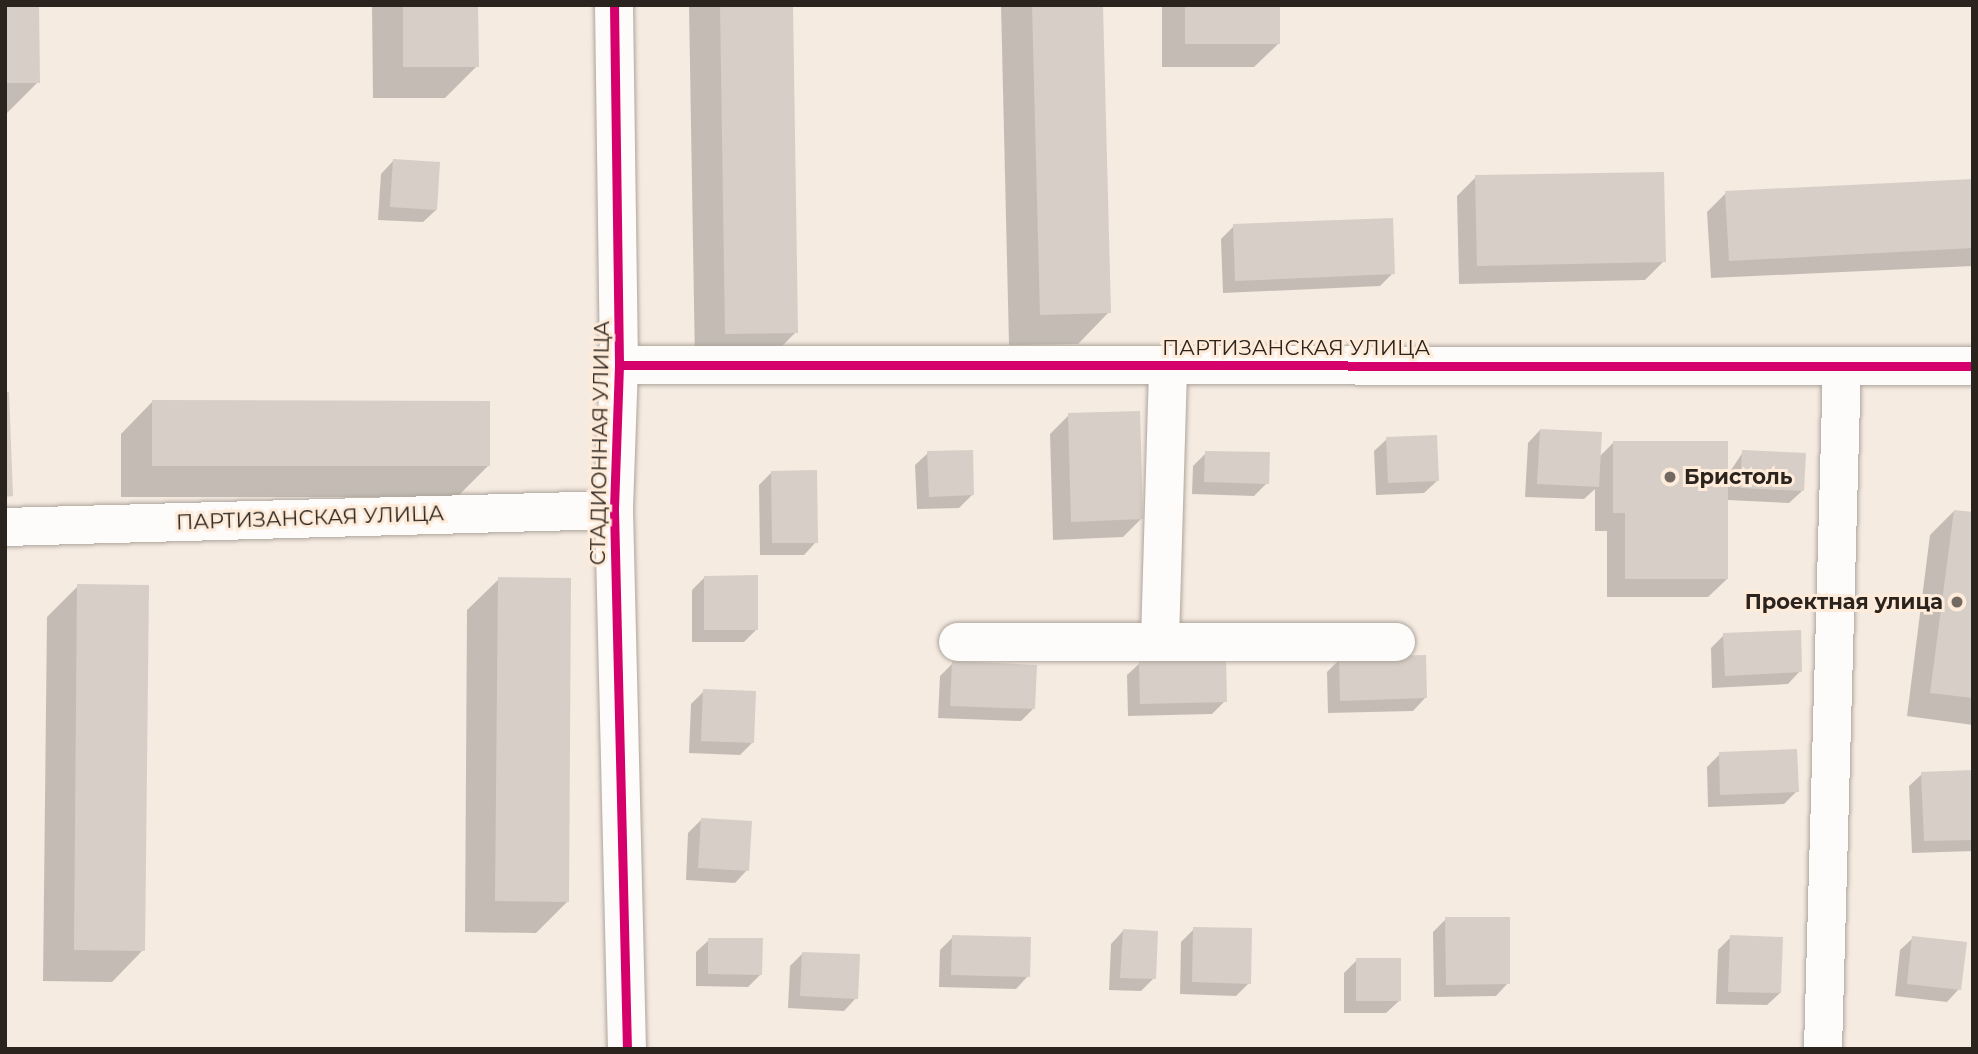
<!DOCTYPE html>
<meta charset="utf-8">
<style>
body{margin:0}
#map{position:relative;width:1978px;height:1054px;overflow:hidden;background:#f6ebe1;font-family:Montserrat,sans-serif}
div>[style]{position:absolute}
.shadow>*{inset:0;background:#0003}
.building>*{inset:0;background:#d7cec7}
.roads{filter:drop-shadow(0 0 2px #aca49c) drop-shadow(0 0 2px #aca49c)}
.minor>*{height:38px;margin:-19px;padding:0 19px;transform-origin:19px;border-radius:19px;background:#fefcfa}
.cycleway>*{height:9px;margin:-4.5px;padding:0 4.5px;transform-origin:4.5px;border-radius:4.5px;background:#d6006c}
.dots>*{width:19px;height:19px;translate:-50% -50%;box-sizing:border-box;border:4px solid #feebd9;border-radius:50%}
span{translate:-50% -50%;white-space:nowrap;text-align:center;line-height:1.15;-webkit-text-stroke:6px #feebd9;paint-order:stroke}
.street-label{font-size:21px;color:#2b241e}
.poi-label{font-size:21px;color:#2b241e;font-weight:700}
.left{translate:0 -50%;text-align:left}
.right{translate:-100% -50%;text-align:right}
.frame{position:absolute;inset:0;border:7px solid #2b241e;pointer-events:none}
</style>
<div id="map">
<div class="shadow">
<div style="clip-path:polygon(5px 5px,38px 82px,6px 114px,5px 114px)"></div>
<div style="clip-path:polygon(372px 5px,476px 5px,477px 66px,445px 98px,373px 98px)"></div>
<div style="clip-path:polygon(689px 5px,791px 5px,796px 332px,765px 363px,695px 364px)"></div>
<div style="clip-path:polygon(1001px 5px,1102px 5px,1109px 312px,1078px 344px,1009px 345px)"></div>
<div style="clip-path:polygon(1162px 5px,1278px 5px,1278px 44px,1254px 67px,1162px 67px)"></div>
<div style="clip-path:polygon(393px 161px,436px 210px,423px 222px,378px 220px,381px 174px)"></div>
<div style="clip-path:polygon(1476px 177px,1664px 261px,1645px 280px,1459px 284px,1457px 196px)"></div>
<div style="clip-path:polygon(1973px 181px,1973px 266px,1711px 278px,1707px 212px,1726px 193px)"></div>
<div style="clip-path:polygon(1234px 226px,1393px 273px,1380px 286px,1223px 293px,1221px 239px)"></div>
<div style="clip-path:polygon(152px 402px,488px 466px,457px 497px,121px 497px,121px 434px)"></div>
<div style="clip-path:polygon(1069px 415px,1142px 518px,1123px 537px,1053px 540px,1050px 434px)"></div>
<div style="clip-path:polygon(1540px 430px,1599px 457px,1613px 443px,1727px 476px,1743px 452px,1802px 491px,1789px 503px,1727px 500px,1727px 579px,1708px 597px,1607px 597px,1607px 531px,1595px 531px,1595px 489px,1584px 499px,1525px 497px,1528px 443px)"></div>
<div style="clip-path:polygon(1387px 439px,1437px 481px,1424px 493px,1376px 495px,1374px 451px)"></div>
<div style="clip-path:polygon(928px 453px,972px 495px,959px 508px,917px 509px,915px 465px)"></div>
<div style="clip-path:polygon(1206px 453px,1267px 483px,1254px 496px,1192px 494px,1193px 466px)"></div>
<div style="clip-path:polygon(772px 472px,816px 542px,804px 555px,760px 555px,759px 485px)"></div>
<div style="clip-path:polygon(1954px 511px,1973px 514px,1973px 725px,1907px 716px,1930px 535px)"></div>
<div style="clip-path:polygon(705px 577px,757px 629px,744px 642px,692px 642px,692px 590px)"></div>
<div style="clip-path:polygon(499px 579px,567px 902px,536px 933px,465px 932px,467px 610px)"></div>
<div style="clip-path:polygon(78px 586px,143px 950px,112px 982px,43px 981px,47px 617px)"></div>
<div style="clip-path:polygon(1724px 635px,1800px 671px,1788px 684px,1712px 688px,1711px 648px)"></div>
<div style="clip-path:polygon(1340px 659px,1425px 698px,1413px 711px,1328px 713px,1327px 672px)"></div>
<div style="clip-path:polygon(953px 663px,1033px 709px,1021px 721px,938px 718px,940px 676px)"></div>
<div style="clip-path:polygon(1140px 663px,1225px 701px,1212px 714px,1128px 716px,1127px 675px)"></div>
<div style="clip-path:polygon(704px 691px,753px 742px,740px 755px,689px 753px,691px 704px)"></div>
<div style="clip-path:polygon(1720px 754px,1797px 791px,1784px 804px,1708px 807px,1707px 767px)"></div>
<div style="clip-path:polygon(1973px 772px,1973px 851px,1912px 853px,1909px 786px,1922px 774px)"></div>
<div style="clip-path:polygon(701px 820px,747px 870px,735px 883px,686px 880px,688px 833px)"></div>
<div style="clip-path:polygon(1446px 919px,1508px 983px,1496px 996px,1434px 997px,1433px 932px)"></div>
<div style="clip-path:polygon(1194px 929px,1249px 983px,1236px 996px,1180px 994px,1181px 942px)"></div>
<div style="clip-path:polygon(1123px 931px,1154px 978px,1141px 991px,1109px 990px,1111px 944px)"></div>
<div style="clip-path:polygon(953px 937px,1028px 976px,1016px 989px,939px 987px,940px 950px)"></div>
<div style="clip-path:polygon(1731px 937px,1780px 993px,1767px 1005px,1716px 1004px,1718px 950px)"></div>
<div style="clip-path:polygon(1913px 938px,1959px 989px,1947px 1002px,1895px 996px,1900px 950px)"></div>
<div style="clip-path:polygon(709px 940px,761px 974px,748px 987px,696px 986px,696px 952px)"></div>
<div style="clip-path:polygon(803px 953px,856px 998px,844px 1011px,788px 1008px,790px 966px)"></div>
<div style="clip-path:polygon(1357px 960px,1399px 1001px,1386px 1013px,1344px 1013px,1344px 973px)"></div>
</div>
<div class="building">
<div style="clip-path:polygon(5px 5px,39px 5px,40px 83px,5px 83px)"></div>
<div style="clip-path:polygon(403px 5px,478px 5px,479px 67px,403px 67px)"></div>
<div style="clip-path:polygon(720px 5px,793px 5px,798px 333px,725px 334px)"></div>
<div style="clip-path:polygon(1032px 5px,1103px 5px,1111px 313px,1040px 315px)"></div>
<div style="clip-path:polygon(1185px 5px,1280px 5px,1280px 44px,1185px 44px)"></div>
<div style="clip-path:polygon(393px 159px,440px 162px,437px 210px,390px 207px)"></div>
<div style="clip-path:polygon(1664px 172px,1666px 262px,1477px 266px,1475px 175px)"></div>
<div style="clip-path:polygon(1973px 179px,1973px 248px,1729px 261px,1725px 191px)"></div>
<div style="clip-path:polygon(1393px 218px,1395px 274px,1235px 281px,1233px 224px)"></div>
<div style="clip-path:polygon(5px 392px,9px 392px,13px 496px,5px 497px)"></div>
<div style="clip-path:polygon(152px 400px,490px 401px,490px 466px,152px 466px)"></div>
<div style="clip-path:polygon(1140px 411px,1143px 519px,1071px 522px,1068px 413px)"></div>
<div style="clip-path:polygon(1540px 429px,1602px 432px,1599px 487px,1537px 484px)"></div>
<div style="clip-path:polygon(1437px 435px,1439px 481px,1388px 483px,1386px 437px)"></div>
<div style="clip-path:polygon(1613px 441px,1728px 441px,1728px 579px,1625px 579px,1625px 513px,1613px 513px)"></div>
<div style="clip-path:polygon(973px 450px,974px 495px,929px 497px,927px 451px)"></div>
<div style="clip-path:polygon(1742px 450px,1806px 453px,1804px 491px,1740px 488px)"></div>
<div style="clip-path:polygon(1205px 451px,1270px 452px,1269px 484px,1204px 482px)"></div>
<div style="clip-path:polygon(817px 470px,818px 543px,772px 543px,771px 471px)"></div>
<div style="clip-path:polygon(1954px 510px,1973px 512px,1973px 698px,1930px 693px)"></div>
<div style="clip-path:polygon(758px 575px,758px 630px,704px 630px,704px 576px)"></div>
<div style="clip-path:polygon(498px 577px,571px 578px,569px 902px,495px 901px)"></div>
<div style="clip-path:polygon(77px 584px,149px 585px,145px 951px,74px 950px)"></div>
<div style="clip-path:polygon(1801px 630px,1802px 672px,1725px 676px,1723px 633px)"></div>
<div style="clip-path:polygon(1426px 655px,1427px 698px,1340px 701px,1339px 657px)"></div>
<div style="clip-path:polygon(1226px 659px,1227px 702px,1140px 704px,1139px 661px)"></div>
<div style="clip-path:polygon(952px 661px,1037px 665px,1035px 709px,950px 706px)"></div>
<div style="clip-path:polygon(703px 689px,756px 691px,754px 743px,701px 741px)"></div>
<div style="clip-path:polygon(1797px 749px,1799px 792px,1720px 795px,1719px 752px)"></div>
<div style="clip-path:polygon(1973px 770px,1973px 840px,1924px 841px,1921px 772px)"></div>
<div style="clip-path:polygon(701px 818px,752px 821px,749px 871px,698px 868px)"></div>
<div style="clip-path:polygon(1445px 917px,1510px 917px,1510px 984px,1446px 985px)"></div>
<div style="clip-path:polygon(1193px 927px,1252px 928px,1251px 984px,1192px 982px)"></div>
<div style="clip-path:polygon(1123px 929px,1158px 931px,1156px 979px,1120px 978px)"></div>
<div style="clip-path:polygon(952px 935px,1031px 937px,1030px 977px,951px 975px)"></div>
<div style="clip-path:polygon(1730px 935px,1783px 937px,1781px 993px,1728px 992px)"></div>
<div style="clip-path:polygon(1912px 936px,1967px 942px,1961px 990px,1907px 984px)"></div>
<div style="clip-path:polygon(708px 938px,763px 938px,762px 975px,708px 974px)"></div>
<div style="clip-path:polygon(802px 952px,860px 954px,858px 999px,800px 996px)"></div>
<div style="clip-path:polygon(1356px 958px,1401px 958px,1401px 1001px,1356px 1001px)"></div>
</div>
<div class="roads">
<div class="minor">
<div style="left:614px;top:5px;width:360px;rotate:89.2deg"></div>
<div style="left:619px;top:365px;width:145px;rotate:92deg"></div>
<div style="left:614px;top:510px;width:539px;rotate:88.62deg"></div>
<div style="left:619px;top:365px;width:1354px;rotate:0.04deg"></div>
<div style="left:5px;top:527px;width:609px;rotate:-1.6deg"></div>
<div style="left:1160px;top:640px;width:274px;rotate:-88.3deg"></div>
<div style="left:958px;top:642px;width:438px"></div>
<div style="left:1823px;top:1049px;width:683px;rotate:-88.41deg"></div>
</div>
</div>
<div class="cycleway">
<div style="left:614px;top:5px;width:360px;rotate:89.2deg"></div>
<div style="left:619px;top:365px;width:145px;rotate:92deg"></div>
<div style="left:614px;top:510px;width:539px;rotate:88.62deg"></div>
<div style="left:619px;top:365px;width:1354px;rotate:0.04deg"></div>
</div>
<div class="dots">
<div style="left:1670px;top:477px;background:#726a62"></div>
<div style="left:1957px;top:602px;background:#726a62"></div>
</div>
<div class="street-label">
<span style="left:1296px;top:348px">ПАРТИЗАНСКАЯ УЛИЦА</span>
<span style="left:600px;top:443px;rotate:-89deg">СТАДИОННАЯ УЛИЦА</span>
<span style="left:310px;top:518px;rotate:-2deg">ПАРТИЗАНСКАЯ УЛИЦА</span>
</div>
<div class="poi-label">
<span class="left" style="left:1684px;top:477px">Бристоль</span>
<span class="right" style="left:1943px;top:602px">Проектная улица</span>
</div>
<div class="frame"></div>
</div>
